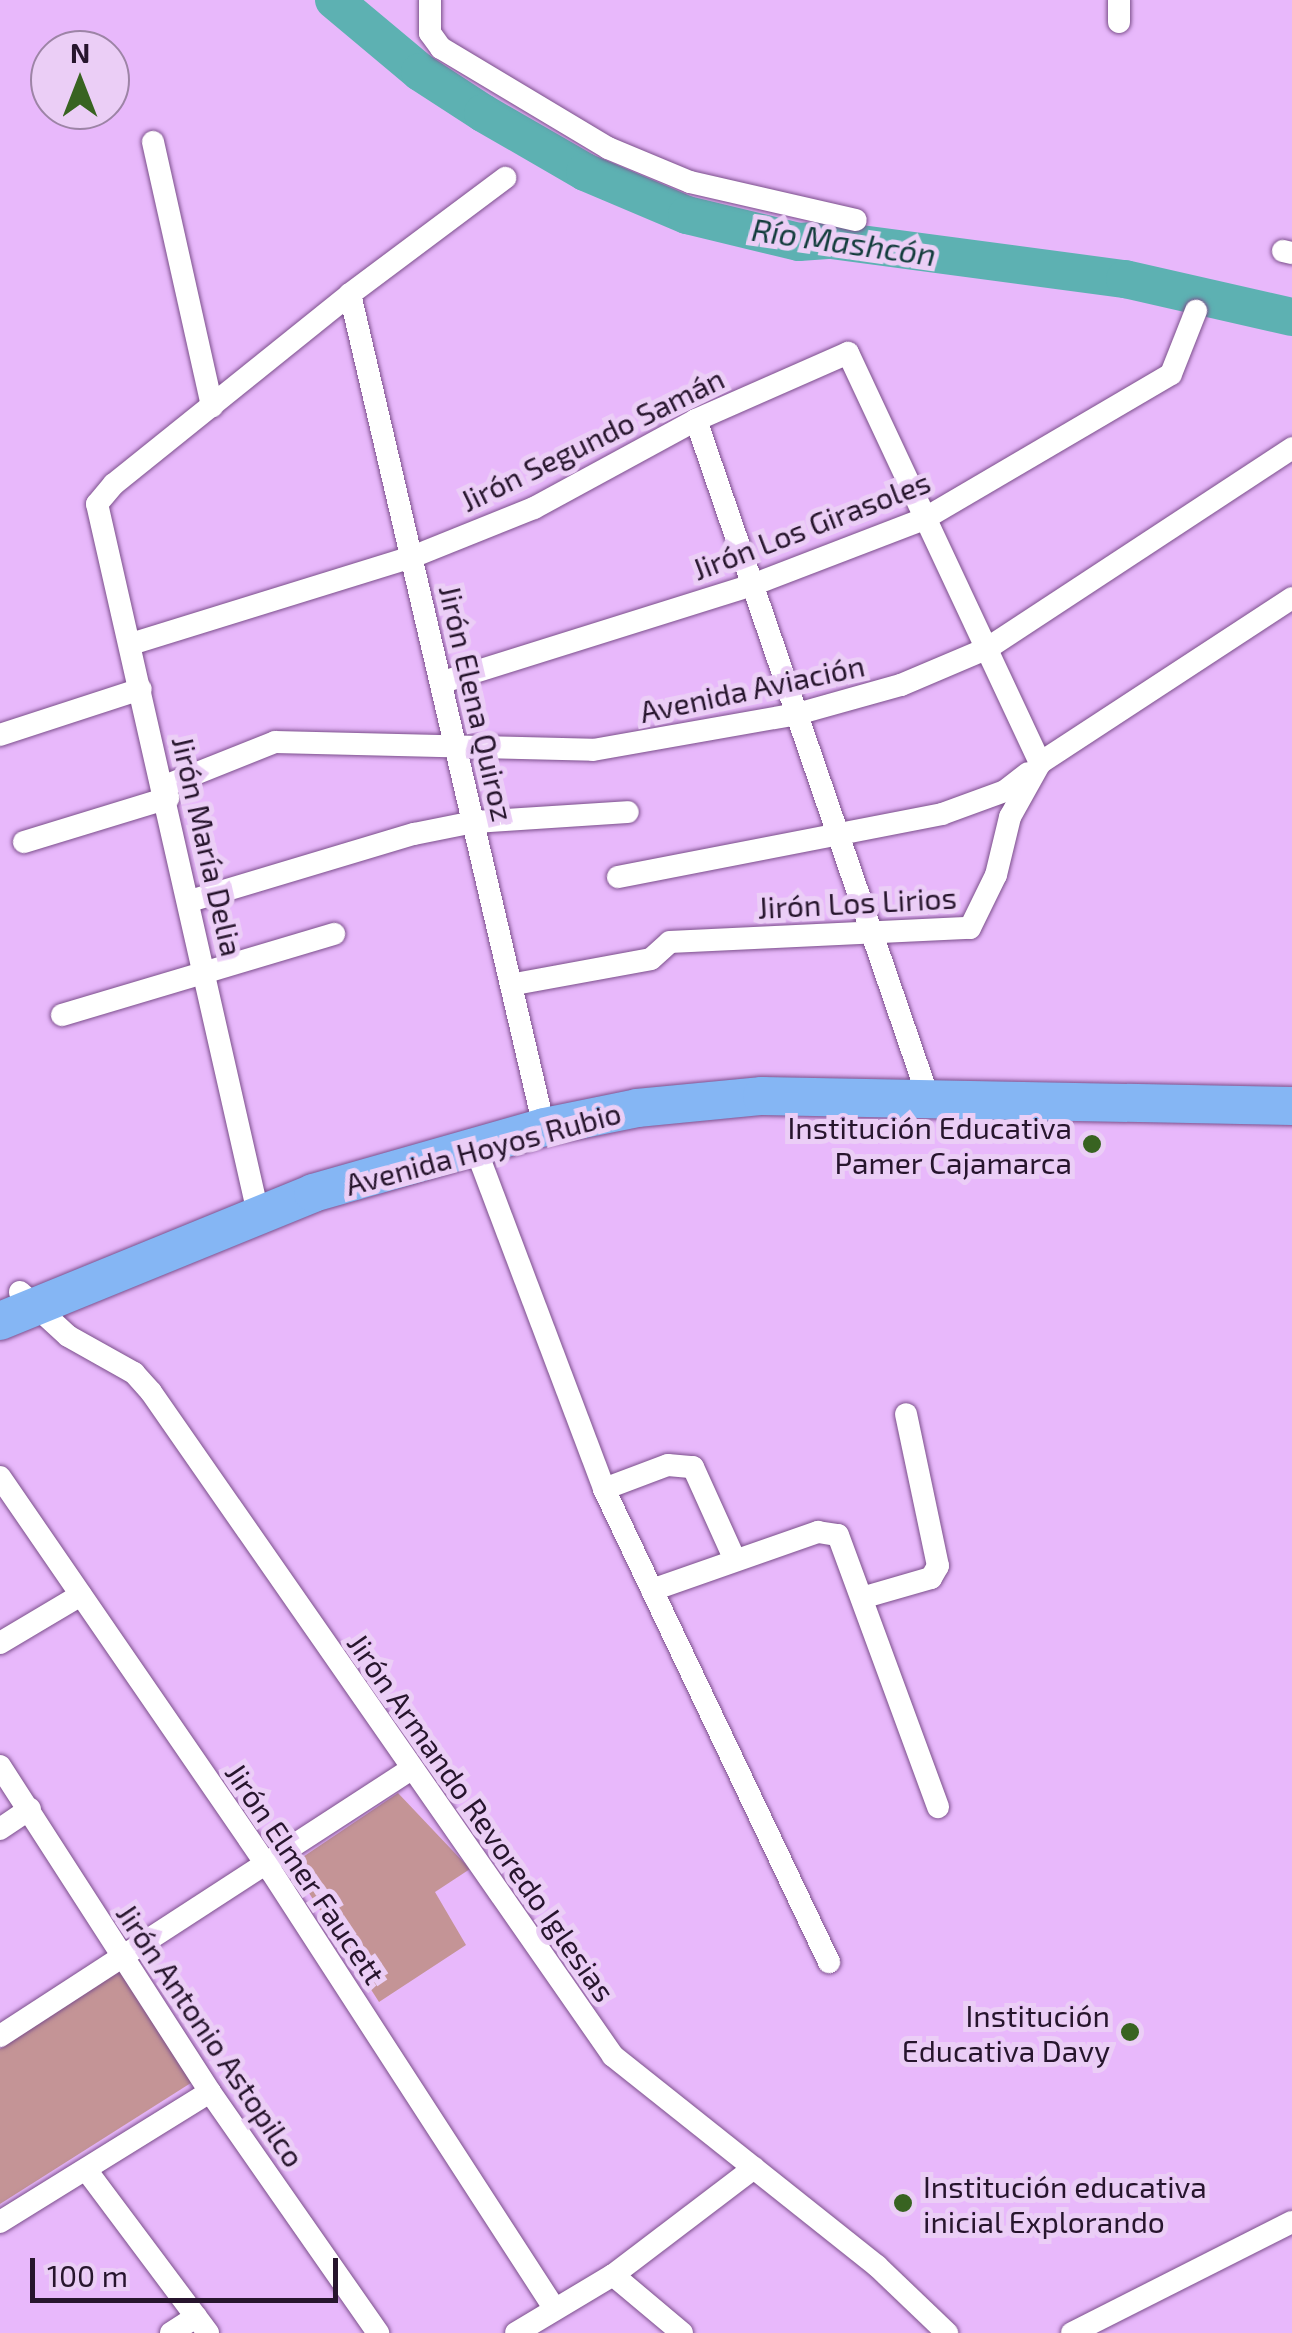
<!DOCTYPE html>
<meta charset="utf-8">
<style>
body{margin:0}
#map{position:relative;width:1292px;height:2333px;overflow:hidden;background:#e8b8fb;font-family:"Exo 2",sans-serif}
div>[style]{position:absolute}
.green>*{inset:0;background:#c49496}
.river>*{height:38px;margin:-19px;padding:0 19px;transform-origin:19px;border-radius:19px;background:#5db1b2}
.roads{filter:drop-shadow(0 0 2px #7b4f8b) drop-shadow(0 0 2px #7b4f8b)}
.minor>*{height:22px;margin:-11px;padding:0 11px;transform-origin:11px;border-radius:11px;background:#fff}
.primary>*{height:38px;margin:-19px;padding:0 19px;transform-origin:19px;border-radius:19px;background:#85b6f4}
.dots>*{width:28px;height:28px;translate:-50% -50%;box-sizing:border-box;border:5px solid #ebcef6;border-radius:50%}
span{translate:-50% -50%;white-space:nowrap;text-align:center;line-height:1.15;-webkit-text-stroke:10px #ebcef6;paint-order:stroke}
.street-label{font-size:30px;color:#27152d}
.poi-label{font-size:30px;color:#27152d}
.right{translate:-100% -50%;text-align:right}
.left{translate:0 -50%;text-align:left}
.water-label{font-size:32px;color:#133c3c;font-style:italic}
.north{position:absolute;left:30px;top:30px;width:100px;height:100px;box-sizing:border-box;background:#ebcef6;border:2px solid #9d84a6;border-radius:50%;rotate:0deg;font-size:28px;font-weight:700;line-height:40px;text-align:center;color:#27152d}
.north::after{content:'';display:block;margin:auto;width:35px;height:45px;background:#386321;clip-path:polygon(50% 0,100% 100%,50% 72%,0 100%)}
.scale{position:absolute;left:30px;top:2258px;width:308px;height:45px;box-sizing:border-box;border:5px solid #27152d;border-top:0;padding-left:12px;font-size:30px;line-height:35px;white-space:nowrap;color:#27152d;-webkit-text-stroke:8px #ebcef6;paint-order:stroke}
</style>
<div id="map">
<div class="green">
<div style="clip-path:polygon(398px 1793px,470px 1869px,435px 1892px,466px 1945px,379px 2002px,291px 1865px)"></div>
<div style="clip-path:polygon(121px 1970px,194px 2081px,0 2204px,0 2049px)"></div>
</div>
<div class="river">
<div style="left:334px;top:0;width:112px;rotate:39.9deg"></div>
<div style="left:420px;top:72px;width:75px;rotate:33.1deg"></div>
<div style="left:483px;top:113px;width:118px;rotate:30deg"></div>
<div style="left:585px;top:172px;width:111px;rotate:22.9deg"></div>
<div style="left:687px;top:215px;width:115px;rotate:13.6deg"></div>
<div style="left:799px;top:242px;width:32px;rotate:-4deg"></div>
<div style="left:831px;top:240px;width:297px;rotate:7.6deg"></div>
<div style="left:1125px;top:279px;width:171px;rotate:12.8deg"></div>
</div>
<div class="roads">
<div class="minor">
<div style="left:430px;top:0;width:33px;rotate:90deg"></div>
<div style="left:430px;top:33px;width:19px;rotate:54deg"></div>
<div style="left:441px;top:48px;width:195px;rotate:30.9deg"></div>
<div style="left:608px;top:148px;width:89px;rotate:22.5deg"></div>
<div style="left:690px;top:182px;width:170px;rotate:12.9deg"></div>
<div style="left:1119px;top:0;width:22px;rotate:90deg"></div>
<div style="left:153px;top:142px;width:271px;rotate:77.4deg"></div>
<div style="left:1283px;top:251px;width:9px;rotate:13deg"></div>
<div style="left:350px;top:294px;width:855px;rotate:76.89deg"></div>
<div style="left:696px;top:420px;width:716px;rotate:71.08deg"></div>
<div style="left:131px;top:644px;width:294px;rotate:-17.2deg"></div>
<div style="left:412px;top:557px;width:131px;rotate:-21.9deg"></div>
<div style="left:534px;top:508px;width:184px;rotate:-28.5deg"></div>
<div style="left:696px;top:420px;width:166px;rotate:-23.8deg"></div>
<div style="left:848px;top:353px;width:453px;rotate:64.9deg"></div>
<div style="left:443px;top:682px;width:324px;rotate:-17.4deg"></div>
<div style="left:752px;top:585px;width:184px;rotate:-21deg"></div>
<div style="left:924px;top:519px;width:286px;rotate:-30.4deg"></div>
<div style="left:1171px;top:374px;width:68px;rotate:-68.4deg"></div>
<div style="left:0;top:735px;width:148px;rotate:-18.1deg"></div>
<div style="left:165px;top:786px;width:118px;rotate:-21.8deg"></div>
<div style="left:275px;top:742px;width:318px;rotate:1.4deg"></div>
<div style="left:593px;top:750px;width:207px;rotate:-10deg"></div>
<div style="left:797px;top:714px;width:108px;rotate:-15.6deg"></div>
<div style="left:901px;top:685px;width:95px;rotate:-23deg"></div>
<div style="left:988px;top:648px;width:364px;rotate:-33.3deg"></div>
<div style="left:24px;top:842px;width:151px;rotate:-17deg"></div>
<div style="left:618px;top:877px;width:330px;rotate:-11deg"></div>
<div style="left:942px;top:814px;width:67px;rotate:-20.1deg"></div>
<div style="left:1005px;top:791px;width:29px;rotate:-38deg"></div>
<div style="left:190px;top:901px;width:234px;rotate:-16.7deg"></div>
<div style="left:414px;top:834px;width:61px;rotate:-11.3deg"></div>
<div style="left:474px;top:822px;width:154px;rotate:-3.7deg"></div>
<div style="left:515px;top:984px;width:138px;rotate:-10.4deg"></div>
<div style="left:651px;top:959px;width:25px;rotate:-42deg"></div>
<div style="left:670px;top:942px;width:300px;rotate:-2.7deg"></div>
<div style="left:970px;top:928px;width:59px;rotate:-63.9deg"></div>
<div style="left:996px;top:875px;width:60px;rotate:-76.4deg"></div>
<div style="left:1010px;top:817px;width:62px;rotate:-60.9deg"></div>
<div style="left:1040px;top:763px;width:301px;rotate:-33.2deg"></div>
<div style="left:62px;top:1015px;width:284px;rotate:-16.6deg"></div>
<div style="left:475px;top:1147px;width:366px;rotate:69.3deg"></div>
<div style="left:604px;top:1489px;width:524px;rotate:64.56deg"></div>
<div style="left:258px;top:1213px;width:727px;rotate:-102.79deg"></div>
<div style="left:97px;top:504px;width:26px;rotate:-50deg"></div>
<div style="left:114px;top:484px;width:303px;rotate:-38.8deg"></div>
<div style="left:350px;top:294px;width:194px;rotate:-36.8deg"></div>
<div style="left:20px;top:1292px;width:65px;rotate:42.5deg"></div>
<div style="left:68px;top:1336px;width:76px;rotate:29.3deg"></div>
<div style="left:134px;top:1373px;width:25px;rotate:48deg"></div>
<div style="left:151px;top:1392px;width:809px;rotate:55.17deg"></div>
<div style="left:613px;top:2056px;width:337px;rotate:38.5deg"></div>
<div style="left:877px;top:2266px;width:97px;rotate:43.7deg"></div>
<div style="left:0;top:1477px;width:478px;rotate:55.5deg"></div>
<div style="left:271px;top:1871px;width:521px;rotate:57.07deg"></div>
<div style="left:604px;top:1489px;width:68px;rotate:-20.6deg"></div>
<div style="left:668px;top:1465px;width:25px;rotate:5deg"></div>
<div style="left:693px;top:1467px;width:100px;rotate:65.7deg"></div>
<div style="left:652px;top:1590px;width:176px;rotate:-19.3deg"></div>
<div style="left:818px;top:1532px;width:20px;rotate:9deg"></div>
<div style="left:838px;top:1535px;width:290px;rotate:69.8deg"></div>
<div style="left:865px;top:1597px;width:69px;rotate:-16.1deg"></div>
<div style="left:931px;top:1578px;width:14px;rotate:-60deg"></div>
<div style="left:938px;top:1566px;width:155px;rotate:-101.9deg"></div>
<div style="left:0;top:1643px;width:94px;rotate:-30.7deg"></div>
<div style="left:0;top:1766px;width:388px;rotate:57.2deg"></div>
<div style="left:210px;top:2092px;width:294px;rotate:55.1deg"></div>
<div style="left:0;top:1829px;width:36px;rotate:-34deg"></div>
<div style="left:0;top:2036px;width:489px;rotate:-33deg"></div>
<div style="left:87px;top:2171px;width:202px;rotate:53.2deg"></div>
<div style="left:0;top:2222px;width:247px;rotate:-31.8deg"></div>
<div style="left:613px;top:2275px;width:90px;rotate:40deg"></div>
<div style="left:171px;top:2333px;width:30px;rotate:-33deg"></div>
<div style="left:516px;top:2333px;width:113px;rotate:-30.9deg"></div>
<div style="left:613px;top:2275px;width:177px;rotate:-37.2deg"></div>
<div style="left:1072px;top:2333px;width:246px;rotate:-26.8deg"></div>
</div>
<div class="primary">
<div style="left:0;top:1321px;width:338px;rotate:-22.2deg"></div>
<div style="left:313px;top:1193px;width:240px;rotate:-15.9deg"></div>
<div style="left:544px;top:1127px;width:95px;rotate:-11.5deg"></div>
<div style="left:637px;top:1108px;width:126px;rotate:-5.5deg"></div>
<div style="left:762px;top:1096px;width:530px;rotate:1.08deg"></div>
</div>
</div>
<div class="dots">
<div style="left:1092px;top:1144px;background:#386321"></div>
<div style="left:1130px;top:2032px;background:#386321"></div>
<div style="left:903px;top:2203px;background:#386321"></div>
</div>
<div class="street-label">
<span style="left:592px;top:439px;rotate:-26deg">Jirón Segundo Samán</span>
<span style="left:811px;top:525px;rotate:-21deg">Jirón Los Girasoles</span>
<span style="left:752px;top:688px;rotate:-12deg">Avenida Aviación</span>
<span style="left:477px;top:703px;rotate:77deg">Jirón Elena Quiroz</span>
<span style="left:208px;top:846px;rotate:77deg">Jirón María Delia</span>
<span style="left:857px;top:902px;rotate:-3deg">Jirón Los Lirios</span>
<span style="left:483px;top:1148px;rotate:-15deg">Avenida Hoyos Rubio</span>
<span style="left:482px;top:1817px;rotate:55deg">Jirón Armando Revoredo Iglesias</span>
<span style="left:306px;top:1873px;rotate:56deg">Jirón Elmer Faucett</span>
<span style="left:211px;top:2035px;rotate:56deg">Jirón Antonio Astopilco</span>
</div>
<div class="poi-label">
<span class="right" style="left:1072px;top:1144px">Institución Educativa<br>Pamer Cajamarca</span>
<span class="right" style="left:1110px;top:2032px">Institución<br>Educativa Davy</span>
<span class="left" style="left:923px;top:2203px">Institución educativa<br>inicial Explorando</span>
</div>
<div class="water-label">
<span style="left:844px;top:241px;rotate:8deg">Río Mashcón</span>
</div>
<div class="north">N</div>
<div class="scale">100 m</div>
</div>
